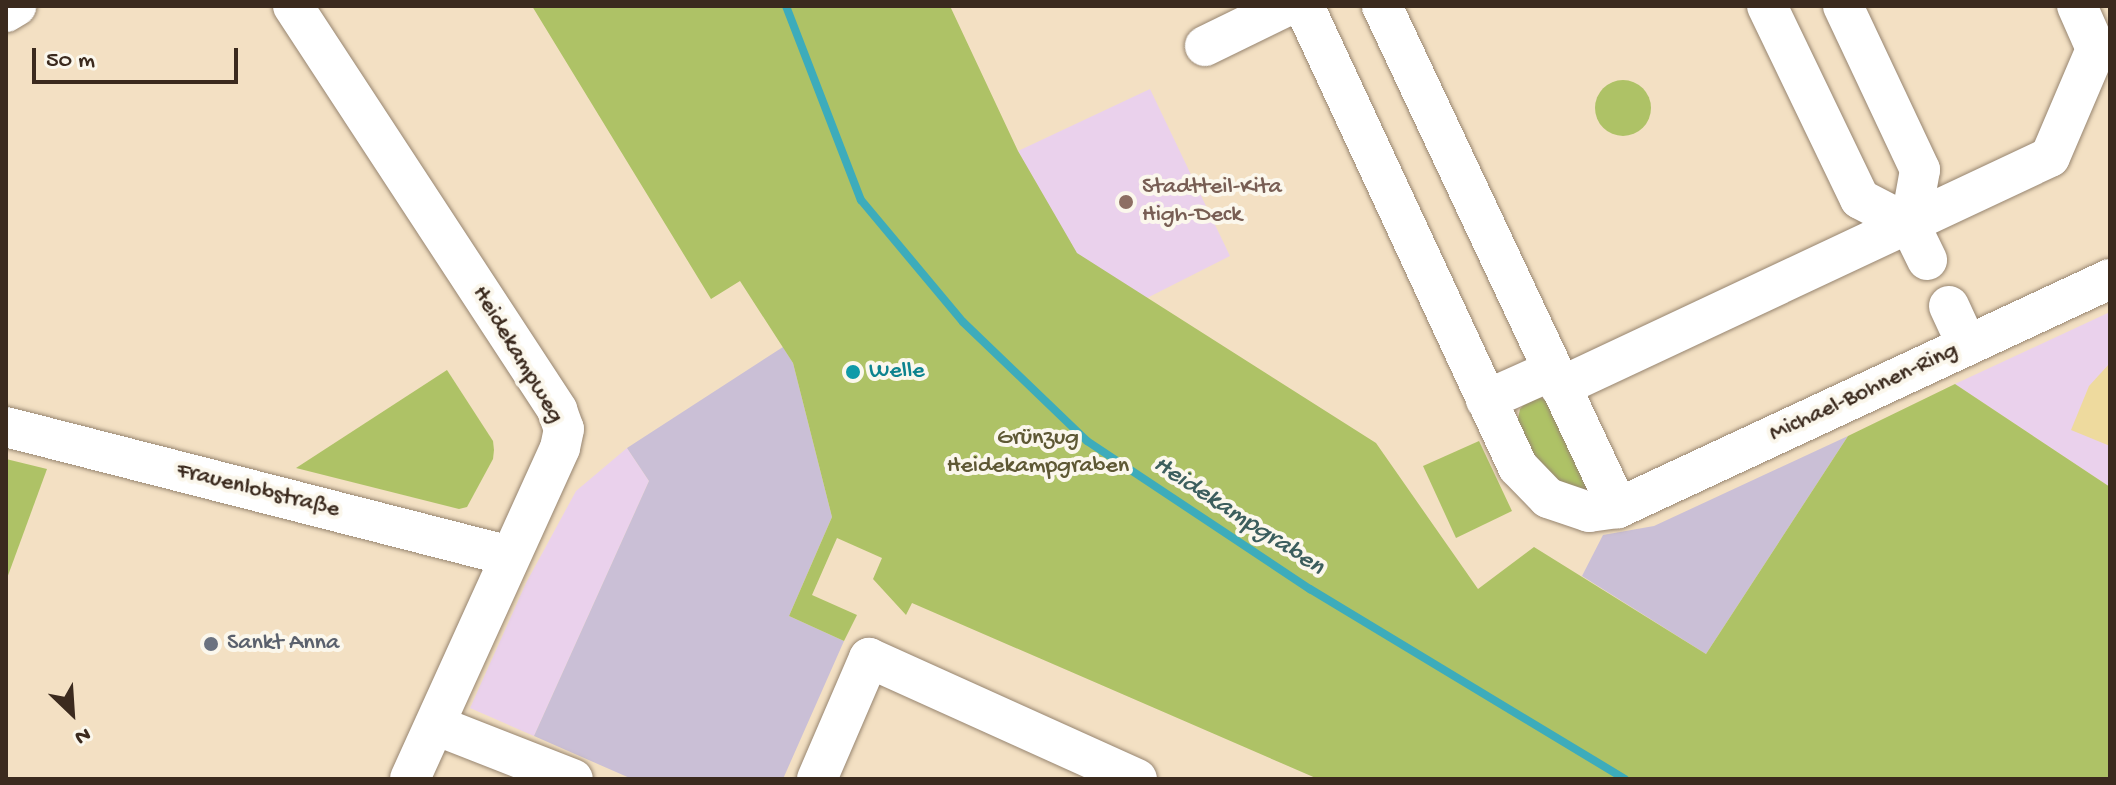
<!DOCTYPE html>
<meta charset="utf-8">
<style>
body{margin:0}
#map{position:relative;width:2116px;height:785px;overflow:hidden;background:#f3e0c3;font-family:"Gochi Hand",sans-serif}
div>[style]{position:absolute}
.built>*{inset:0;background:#ead1ec}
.industrial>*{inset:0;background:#cabfd6}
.green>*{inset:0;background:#aec266}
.round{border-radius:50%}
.sand>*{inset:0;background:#eeda9e}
.stream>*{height:8px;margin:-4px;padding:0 4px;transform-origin:4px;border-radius:4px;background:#3dacbb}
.roads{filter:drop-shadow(0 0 2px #978570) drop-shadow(0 0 2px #978570)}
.minor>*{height:40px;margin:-20px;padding:0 20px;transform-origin:20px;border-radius:20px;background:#fff}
.dots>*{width:22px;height:22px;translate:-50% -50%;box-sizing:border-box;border:4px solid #fbf7ec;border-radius:50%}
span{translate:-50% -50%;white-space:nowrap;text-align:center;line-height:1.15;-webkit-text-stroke:8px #fbf7ec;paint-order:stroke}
.education-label{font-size:24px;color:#785e54}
.left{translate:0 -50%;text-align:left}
.street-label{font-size:24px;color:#3b2a1e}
.culture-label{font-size:24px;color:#0d838f}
.park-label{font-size:24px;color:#5e5834}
.worship-label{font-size:24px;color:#5b616d}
.water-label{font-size:26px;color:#3c5e5d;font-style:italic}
.frame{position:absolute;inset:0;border:8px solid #3b2a1e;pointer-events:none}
.north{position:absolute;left:32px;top:673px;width:80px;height:80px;-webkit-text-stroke:6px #fbf7ec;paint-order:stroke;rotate:155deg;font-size:22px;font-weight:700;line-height:32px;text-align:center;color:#3b2a1e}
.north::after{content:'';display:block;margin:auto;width:28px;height:36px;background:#3b2a1e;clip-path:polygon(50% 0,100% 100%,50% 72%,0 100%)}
.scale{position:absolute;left:32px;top:48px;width:206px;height:36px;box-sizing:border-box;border:4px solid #3b2a1e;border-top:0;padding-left:10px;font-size:24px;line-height:28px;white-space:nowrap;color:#3b2a1e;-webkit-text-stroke:6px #fbf7ec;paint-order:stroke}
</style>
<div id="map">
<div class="built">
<div style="clip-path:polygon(1150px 89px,1230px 256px,1147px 298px,1076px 253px,1018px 151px)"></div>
<div style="clip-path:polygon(2110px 312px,2110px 487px,1955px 384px)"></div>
<div style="clip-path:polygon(627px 448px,649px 481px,534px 736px,470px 708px,526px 583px,576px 491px)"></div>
</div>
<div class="industrial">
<div style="clip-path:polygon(783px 347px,793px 363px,832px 517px,789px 616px,844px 641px,783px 779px,632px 779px,534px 736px,649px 481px,627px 448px)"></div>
<div style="clip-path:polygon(1848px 436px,1706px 654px,1582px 576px,1603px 535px,1654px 526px)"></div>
</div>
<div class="green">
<div style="clip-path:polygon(532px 6px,950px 6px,1018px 151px,1077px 253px,1376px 443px,1478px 589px,1534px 547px,1706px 654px,1848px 436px,1955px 384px,2110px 487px,2110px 779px,1318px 779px,912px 603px,906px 615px,873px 579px,882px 558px,837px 538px,812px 595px,857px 615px,844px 641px,789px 616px,832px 517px,793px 363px,740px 281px,711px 299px)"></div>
<div class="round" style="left:1595px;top:80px;width:56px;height:56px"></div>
<div style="clip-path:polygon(447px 370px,493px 441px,494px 450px,493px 459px,467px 507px,459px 509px,296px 468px)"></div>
<div style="clip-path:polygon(1532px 396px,1557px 402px,1602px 497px,1577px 497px,1538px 468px,1518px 419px,1520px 409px)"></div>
<div style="clip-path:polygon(1479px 441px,1512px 511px,1456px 538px,1423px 466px)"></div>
<div style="clip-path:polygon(6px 459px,47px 469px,6px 581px)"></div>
</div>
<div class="sand">
<div style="clip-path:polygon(2110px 363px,2110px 446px,2071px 430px,2089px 386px)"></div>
</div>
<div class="stream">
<div style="left:786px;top:6px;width:208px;rotate:68.9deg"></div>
<div style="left:861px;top:200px;width:159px;rotate:50.1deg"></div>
<div style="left:963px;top:322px;width:172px;rotate:43.8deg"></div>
<div style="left:1087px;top:441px;width:268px;rotate:33.6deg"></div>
<div style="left:1310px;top:589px;width:368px;rotate:31.1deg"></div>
</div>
<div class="roads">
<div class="minor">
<div style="left:293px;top:6px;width:483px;rotate:56.8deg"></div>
<div style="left:557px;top:410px;width:20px;rotate:70deg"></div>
<div style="left:564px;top:429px;width:19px;rotate:102deg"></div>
<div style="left:560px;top:448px;width:363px;rotate:114.4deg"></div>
<div style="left:1304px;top:6px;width:508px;rotate:65.1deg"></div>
<div style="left:1518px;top:467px;width:43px;rotate:45.9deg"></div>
<div style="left:1548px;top:498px;width:43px;rotate:18.9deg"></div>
<div style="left:1589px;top:512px;width:29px;rotate:-8deg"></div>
<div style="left:1618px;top:508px;width:543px;rotate:-24.96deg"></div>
<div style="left:1382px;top:6px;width:555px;rotate:64.82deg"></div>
<div style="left:1767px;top:6px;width:214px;rotate:64.3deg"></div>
<div style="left:1860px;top:199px;width:56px;rotate:27.5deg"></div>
<div style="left:1843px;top:6px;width:181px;rotate:64.8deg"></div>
<div style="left:1920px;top:170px;width:56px;rotate:100.3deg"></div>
<div style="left:1910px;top:225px;width:39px;rotate:64deg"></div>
<div style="left:6px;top:12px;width:12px;rotate:-31deg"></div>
<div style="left:1205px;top:46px;width:91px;rotate:-26deg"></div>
<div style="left:1949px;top:306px;width:43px;rotate:65.2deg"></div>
<div style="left:1560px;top:387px;width:541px;rotate:-25.14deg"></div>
<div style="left:2050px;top:157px;width:117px;rotate:-66.9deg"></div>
<div style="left:2096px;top:49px;width:47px;rotate:-113.8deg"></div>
<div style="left:1486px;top:400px;width:73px;rotate:-24.1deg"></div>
<div style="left:6px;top:427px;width:520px;rotate:14.36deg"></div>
<div style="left:435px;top:725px;width:148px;rotate:21.4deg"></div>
<div style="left:817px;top:779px;width:132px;rotate:-66.7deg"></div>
<div style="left:869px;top:658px;width:294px;rotate:24.3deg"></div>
</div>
</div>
<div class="dots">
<div style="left:1126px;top:202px;background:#8d6e63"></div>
<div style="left:853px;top:372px;background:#0f9aa8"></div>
<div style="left:211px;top:644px;background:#6b7280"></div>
</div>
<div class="education-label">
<span class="left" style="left:1142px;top:202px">Stadtteil-Kita<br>High-Deck</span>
</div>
<div class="street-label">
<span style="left:517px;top:355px;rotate:59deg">Heidekampweg</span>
<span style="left:1864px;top:393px;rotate:-25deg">Michael-Bohnen-Ring</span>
<span style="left:258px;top:491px;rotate:14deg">Frauenlobstraße</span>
</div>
<div class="culture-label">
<span class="left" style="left:869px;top:372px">Welle</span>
</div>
<div class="park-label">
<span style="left:1038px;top:453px">Grünzug<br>Heidekampgraben</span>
</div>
<div class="worship-label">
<span class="left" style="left:227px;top:644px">Sankt Anna</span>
</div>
<div class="water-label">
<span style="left:1238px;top:517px;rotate:33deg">Heidekampgraben</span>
</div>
<div class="frame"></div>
<div class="north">N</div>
<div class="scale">50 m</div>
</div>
